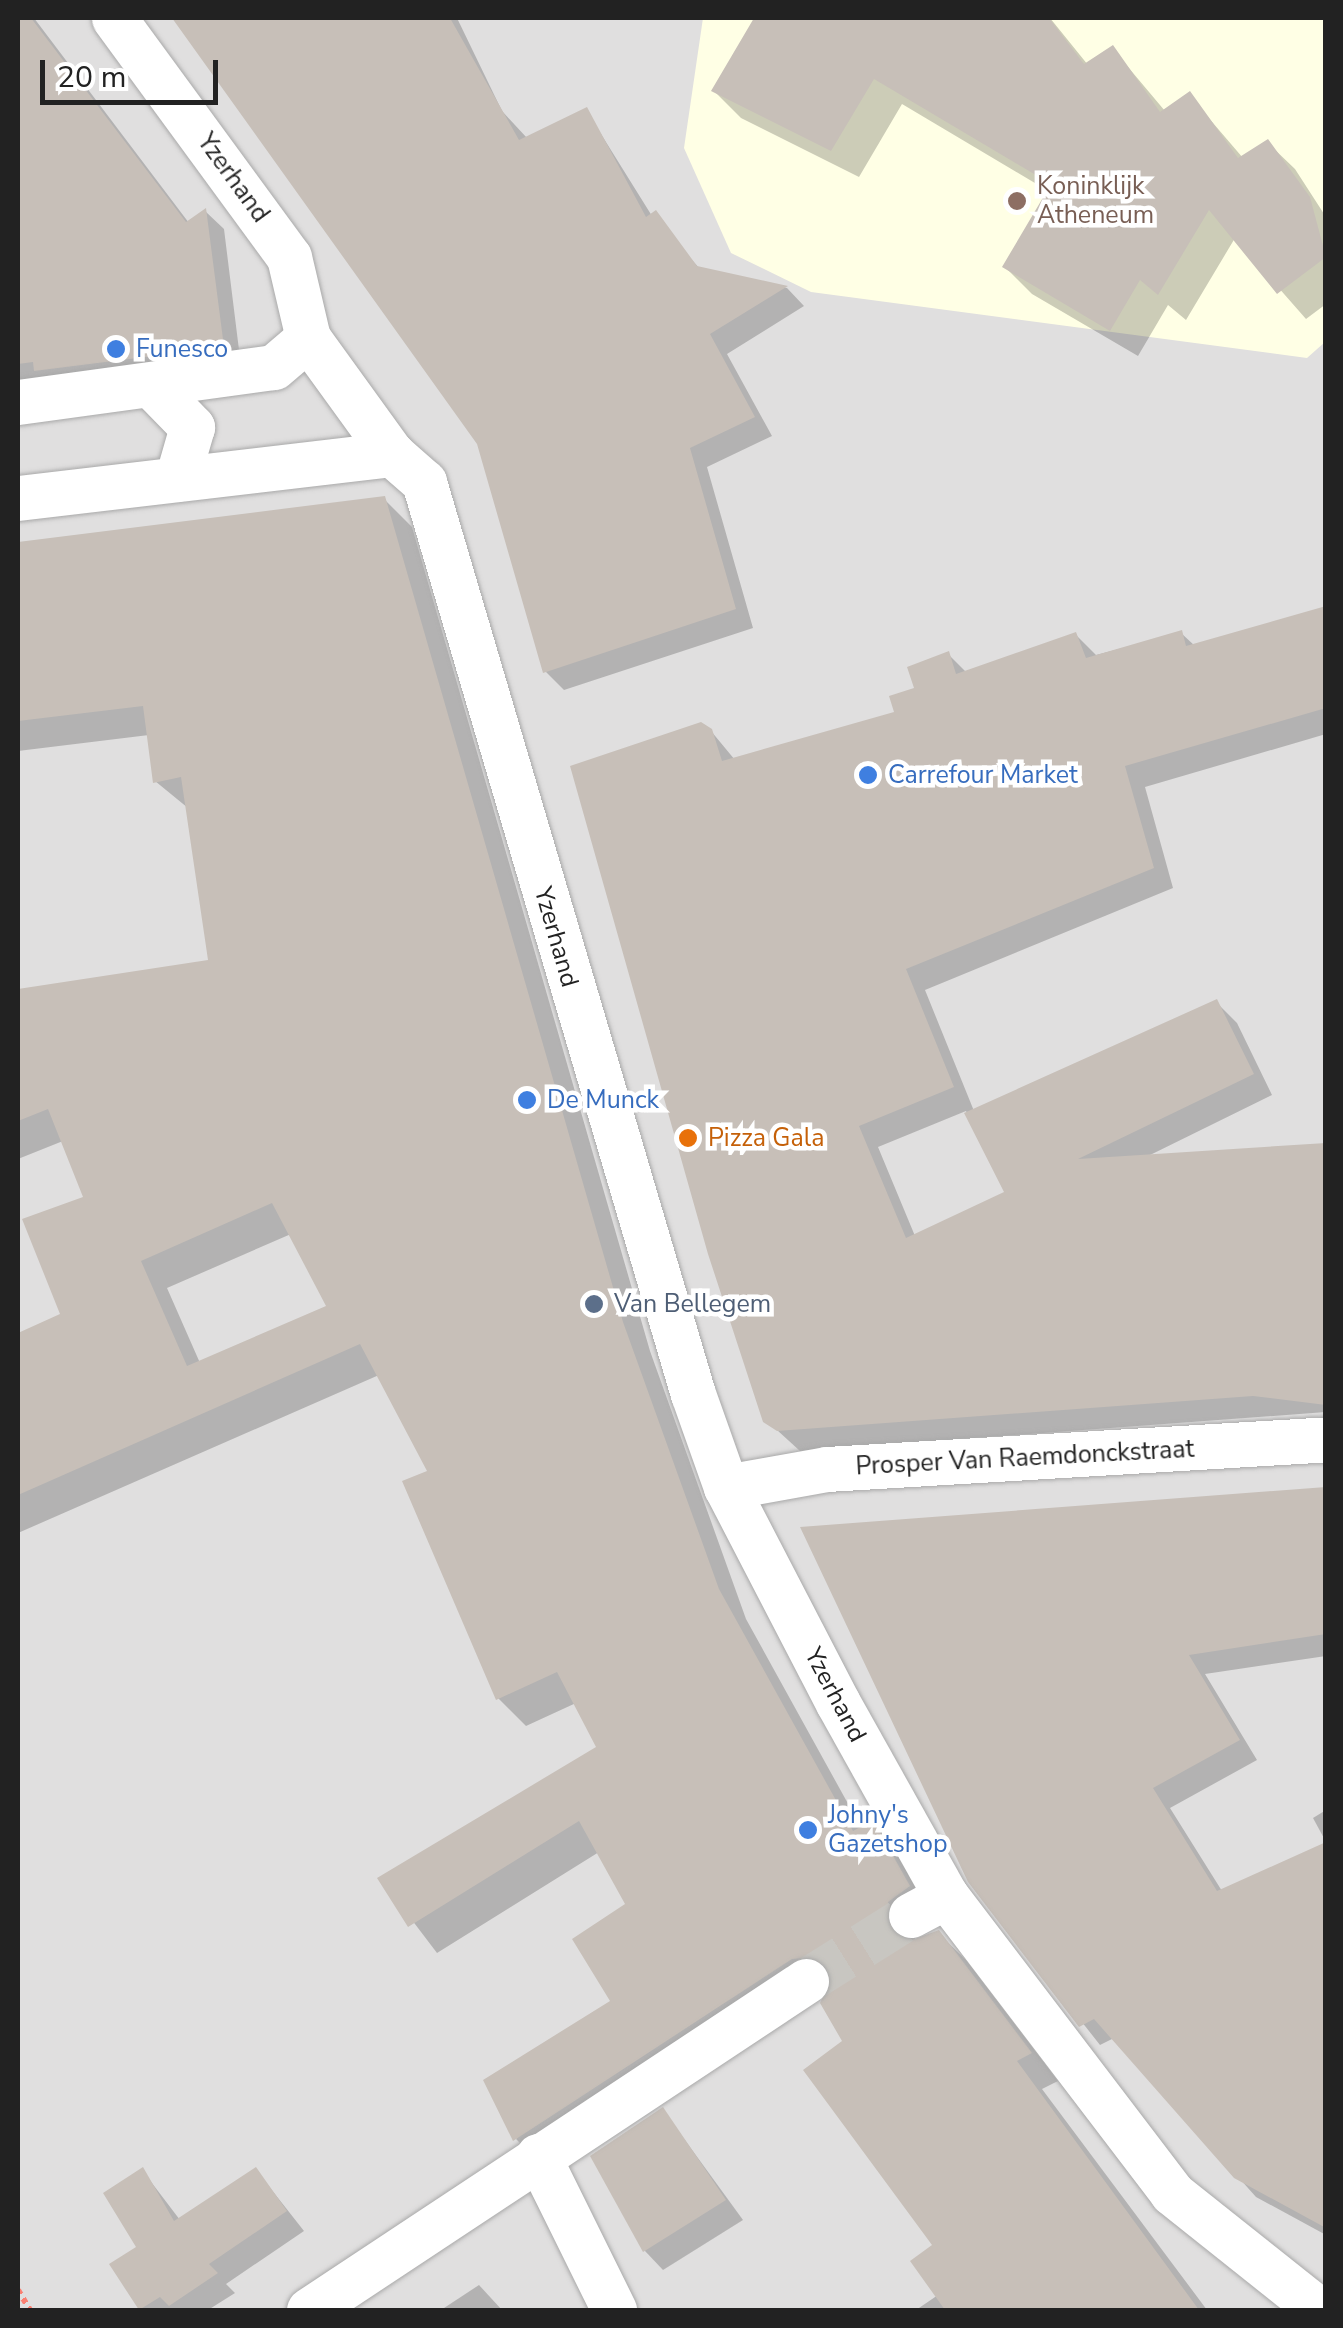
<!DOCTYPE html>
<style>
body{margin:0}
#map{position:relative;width:1343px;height:2328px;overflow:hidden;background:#f2efe9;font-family:"Nunito Sans",sans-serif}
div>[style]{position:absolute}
.residential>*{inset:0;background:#e0dfdf}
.education>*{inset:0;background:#ffffe5}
.shadow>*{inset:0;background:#0003}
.building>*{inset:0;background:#c7bfb8}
.street-tunnel>*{height:45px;margin-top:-22.5px;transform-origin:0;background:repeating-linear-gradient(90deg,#c8c6c1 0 45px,transparent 0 67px)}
.path>*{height:6px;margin-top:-3px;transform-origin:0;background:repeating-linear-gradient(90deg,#fa8072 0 5px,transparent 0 10px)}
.roads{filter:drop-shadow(0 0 2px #a9a9a9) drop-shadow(0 0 2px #a9a9a9)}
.street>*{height:45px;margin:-22.5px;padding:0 22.5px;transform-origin:22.5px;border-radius:22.5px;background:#fff}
.dots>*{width:28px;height:28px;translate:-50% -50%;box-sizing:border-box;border:5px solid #fff;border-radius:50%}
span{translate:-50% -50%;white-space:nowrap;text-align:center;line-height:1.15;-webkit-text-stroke:9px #fff;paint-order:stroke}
.street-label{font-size:25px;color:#222}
.education-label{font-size:25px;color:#785e54}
.left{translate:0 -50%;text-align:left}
.shop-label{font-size:25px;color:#366cbe}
.food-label{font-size:25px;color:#c56008}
.service-label{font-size:25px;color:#4e5e75}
.frame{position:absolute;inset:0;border:20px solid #222;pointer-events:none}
.scale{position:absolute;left:40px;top:60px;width:178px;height:45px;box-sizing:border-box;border:5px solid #222;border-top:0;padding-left:12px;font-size:30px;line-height:35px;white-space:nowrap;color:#222;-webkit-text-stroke:8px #fff;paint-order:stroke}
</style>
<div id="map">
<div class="residential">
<div style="clip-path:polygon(18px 18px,1325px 18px,1325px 2310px,18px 2310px)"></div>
</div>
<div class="education">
<div style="clip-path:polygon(703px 18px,1325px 18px,1325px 342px,1307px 358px,811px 292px,731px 253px,684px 148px)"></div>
</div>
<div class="shadow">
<div style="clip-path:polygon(18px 18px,34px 18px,189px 223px,205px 211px,224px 229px,241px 366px,18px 388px)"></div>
<div style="clip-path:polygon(175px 18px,457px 18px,502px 111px,527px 138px,586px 110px,652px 216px,701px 270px,787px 288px,804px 306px,727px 354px,772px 436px,707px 467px,753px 628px,564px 690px,546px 672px,479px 442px)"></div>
<div style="clip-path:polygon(757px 18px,1050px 18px,1088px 65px,1112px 48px,1165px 111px,1189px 95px,1243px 158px,1267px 142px,1295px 169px,1326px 217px,1326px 304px,1306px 319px,1235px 238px,1186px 320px,1168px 305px,1138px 356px,1032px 294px,1005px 267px,1050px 192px,902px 104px,859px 177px,741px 118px,714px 91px)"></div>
<div style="clip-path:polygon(evenodd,384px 499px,412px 527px,650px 1351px,746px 1619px,862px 1829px,873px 1823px,900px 1851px,936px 1914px,915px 1930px,915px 1942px,938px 1933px,966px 1960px,1058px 2081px,1042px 2089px,1207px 2310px,916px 2310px,938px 2295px,935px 2246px,845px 2042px,832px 1985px,543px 2166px,516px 2139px,613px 2002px,628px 1904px,599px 1852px,437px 1953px,380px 1878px,600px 1748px,576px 1703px,526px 1726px,498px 1698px,431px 1472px,379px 1375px,18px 1533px,18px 1335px,63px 1316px,87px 1198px,63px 1141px,18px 1159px,18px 991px,211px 962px,188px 808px,155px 781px,149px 735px,18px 751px,18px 545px,384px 499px,291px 1234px,330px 1307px,200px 1363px,167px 1288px,291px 1234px)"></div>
<div style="clip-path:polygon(evenodd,1326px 608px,1326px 734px,1145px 787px,1173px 888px,925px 990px,974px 1111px,1216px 1002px,1237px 1023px,1272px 1095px,1144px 1158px,1326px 1146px,1326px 1412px,800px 1451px,766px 1420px,711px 731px,735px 760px,897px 714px,948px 654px,967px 673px,1076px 635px,1096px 655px,1181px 633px,1195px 646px,1326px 608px,966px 1111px,1007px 1193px,915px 1236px,878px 1147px,966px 1111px)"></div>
<div style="clip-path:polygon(1326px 1491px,1326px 1656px,1205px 1674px,1257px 1760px,1170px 1808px,1222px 1891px,1326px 1844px,1326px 2235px,1256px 2197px,1114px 2038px,1100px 2045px,970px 1880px)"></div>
<div style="clip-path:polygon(1326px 1810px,1326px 1842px,1313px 1818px)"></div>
<div style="clip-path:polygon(663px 2110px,743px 2220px,663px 2270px,645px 2251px)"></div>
<div style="clip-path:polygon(142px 2170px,180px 2220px,256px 2170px,304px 2231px,226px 2284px,235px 2293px,208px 2310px,142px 2310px,112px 2265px,139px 2248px)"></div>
<div style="clip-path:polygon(479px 2285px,502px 2310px,441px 2310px)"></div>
</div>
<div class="building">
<div style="clip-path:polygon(18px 18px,31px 18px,186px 222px,206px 208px,224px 347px,34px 371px,33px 362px,18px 364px)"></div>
<div style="clip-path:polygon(172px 18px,450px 18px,519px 140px,587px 107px,646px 217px,656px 210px,697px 266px,788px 286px,710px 334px,755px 417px,690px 448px,736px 609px,543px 673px,477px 444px)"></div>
<div style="clip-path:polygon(754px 18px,1049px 18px,1084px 64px,1113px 45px,1160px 112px,1190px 91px,1238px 158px,1268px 139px,1310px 197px,1326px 257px,1277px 294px,1209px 210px,1158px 295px,1140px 280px,1110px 331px,1002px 267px,1051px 184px,874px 79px,831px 151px,711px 91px)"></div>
<div style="clip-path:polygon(evenodd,385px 496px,623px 1322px,719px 1589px,853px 1831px,873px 1820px,910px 1886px,888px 1902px,888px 1928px,909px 1941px,939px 1930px,1032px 2053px,1017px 2061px,1199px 2310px,945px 2310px,910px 2261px,932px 2245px,803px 2070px,842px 2041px,820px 2003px,832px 1978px,817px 1957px,792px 1959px,513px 2141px,483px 2080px,610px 2001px,572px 1939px,625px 1904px,579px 1821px,408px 1927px,377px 1878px,596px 1747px,557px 1672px,496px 1700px,402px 1481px,427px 1471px,360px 1344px,18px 1495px,18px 1333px,60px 1314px,22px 1219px,83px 1197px,48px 1109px,18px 1121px,18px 989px,208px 960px,181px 777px,153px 783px,143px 706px,18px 721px,18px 542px,385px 496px,272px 1203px,326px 1306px,187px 1366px,141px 1261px,272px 1203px)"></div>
<div style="clip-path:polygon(1326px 606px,1326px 708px,1125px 766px,1154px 868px,906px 969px,954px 1087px,859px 1126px,906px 1238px,1004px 1192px,964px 1113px,1217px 999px,1254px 1074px,1078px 1159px,1326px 1143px,1326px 1405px,1253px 1396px,777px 1431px,763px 1422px,708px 1254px,570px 766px,701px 722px,712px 729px,722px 761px,894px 712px,889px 696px,914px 688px,907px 667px,949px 651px,956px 674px,1076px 632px,1086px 658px,1182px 630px,1186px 646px)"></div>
<div style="clip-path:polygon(1326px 1487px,1326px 1634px,1189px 1655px,1240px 1740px,1153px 1788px,1217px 1891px,1326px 1842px,1326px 2228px,1234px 2178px,1094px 2019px,1079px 2027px,968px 1882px,800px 1527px)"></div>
<div style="clip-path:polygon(663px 2107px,726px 2200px,643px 2252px,590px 2156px)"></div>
<div style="clip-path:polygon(143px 2167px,174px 2221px,256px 2167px,287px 2211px,209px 2264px,218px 2273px,169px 2306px,160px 2297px,139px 2310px,109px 2264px,136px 2247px,103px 2193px)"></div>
</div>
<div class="street-tunnel">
<div style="left:806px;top:1981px;width:124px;rotate:-32.2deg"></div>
</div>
<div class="path">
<div style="left:18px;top:2290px;width:23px;rotate:59deg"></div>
</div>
<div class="roads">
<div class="street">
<div style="left:114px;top:18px;width:296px;rotate:53.8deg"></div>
<div style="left:289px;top:257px;width:83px;rotate:76.8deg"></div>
<div style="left:308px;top:338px;width:143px;rotate:54.1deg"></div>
<div style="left:392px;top:454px;width:43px;rotate:41.2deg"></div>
<div style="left:424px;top:482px;width:951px;rotate:73.57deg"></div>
<div style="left:693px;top:1394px;width:99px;rotate:70.5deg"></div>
<div style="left:726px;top:1487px;width:243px;rotate:62.6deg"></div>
<div style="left:838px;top:1703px;width:221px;rotate:60.8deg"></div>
<div style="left:946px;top:1896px;width:373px;rotate:52.7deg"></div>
<div style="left:1172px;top:2193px;width:188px;rotate:38.5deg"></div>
<div style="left:151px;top:385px;width:59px;rotate:45.7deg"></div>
<div style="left:192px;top:427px;width:54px;rotate:106.1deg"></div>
<div style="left:18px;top:402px;width:258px;rotate:-7.8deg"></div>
<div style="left:274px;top:367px;width:45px;rotate:-40.5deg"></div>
<div style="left:18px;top:498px;width:377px;rotate:-6.7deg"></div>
<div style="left:726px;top:1487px;width:103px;rotate:-10.1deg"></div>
<div style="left:827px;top:1469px;width:500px;rotate:-3.4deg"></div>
<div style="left:911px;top:1915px;width:40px;rotate:-28deg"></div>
<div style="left:538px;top:2156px;width:172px;rotate:63.7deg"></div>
<div style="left:309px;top:2310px;width:596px;rotate:-33.5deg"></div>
</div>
</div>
<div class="dots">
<div style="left:1017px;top:201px;background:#8d6e63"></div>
<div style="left:116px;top:349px;background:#3f7fe0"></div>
<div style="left:868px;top:775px;background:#3f7fe0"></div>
<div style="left:527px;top:1100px;background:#3f7fe0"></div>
<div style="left:688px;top:1138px;background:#e8710a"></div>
<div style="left:594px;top:1304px;background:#5c6f8a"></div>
<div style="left:808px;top:1830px;background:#3f7fe0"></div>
</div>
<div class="street-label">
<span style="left:233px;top:178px;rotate:54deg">Yzerhand</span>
<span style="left:556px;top:937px;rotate:74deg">Yzerhand</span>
<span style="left:1025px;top:1458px;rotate:-3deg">Prosper Van Raemdonckstraat</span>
<span style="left:835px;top:1695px;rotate:62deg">Yzerhand</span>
</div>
<div class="education-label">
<span class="left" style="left:1037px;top:201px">Koninklijk<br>Atheneum</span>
</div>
<div class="shop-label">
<span class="left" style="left:136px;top:349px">Funesco</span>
<span class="left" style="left:888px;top:775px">Carrefour Market</span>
<span class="left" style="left:547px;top:1100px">De Munck</span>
<span class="left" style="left:828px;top:1830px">Johny's<br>Gazetshop</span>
</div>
<div class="food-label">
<span class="left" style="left:708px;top:1138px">Pizza Gala</span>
</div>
<div class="service-label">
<span class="left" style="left:614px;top:1304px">Van Bellegem</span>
</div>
<div class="frame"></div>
<div class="scale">20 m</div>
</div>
